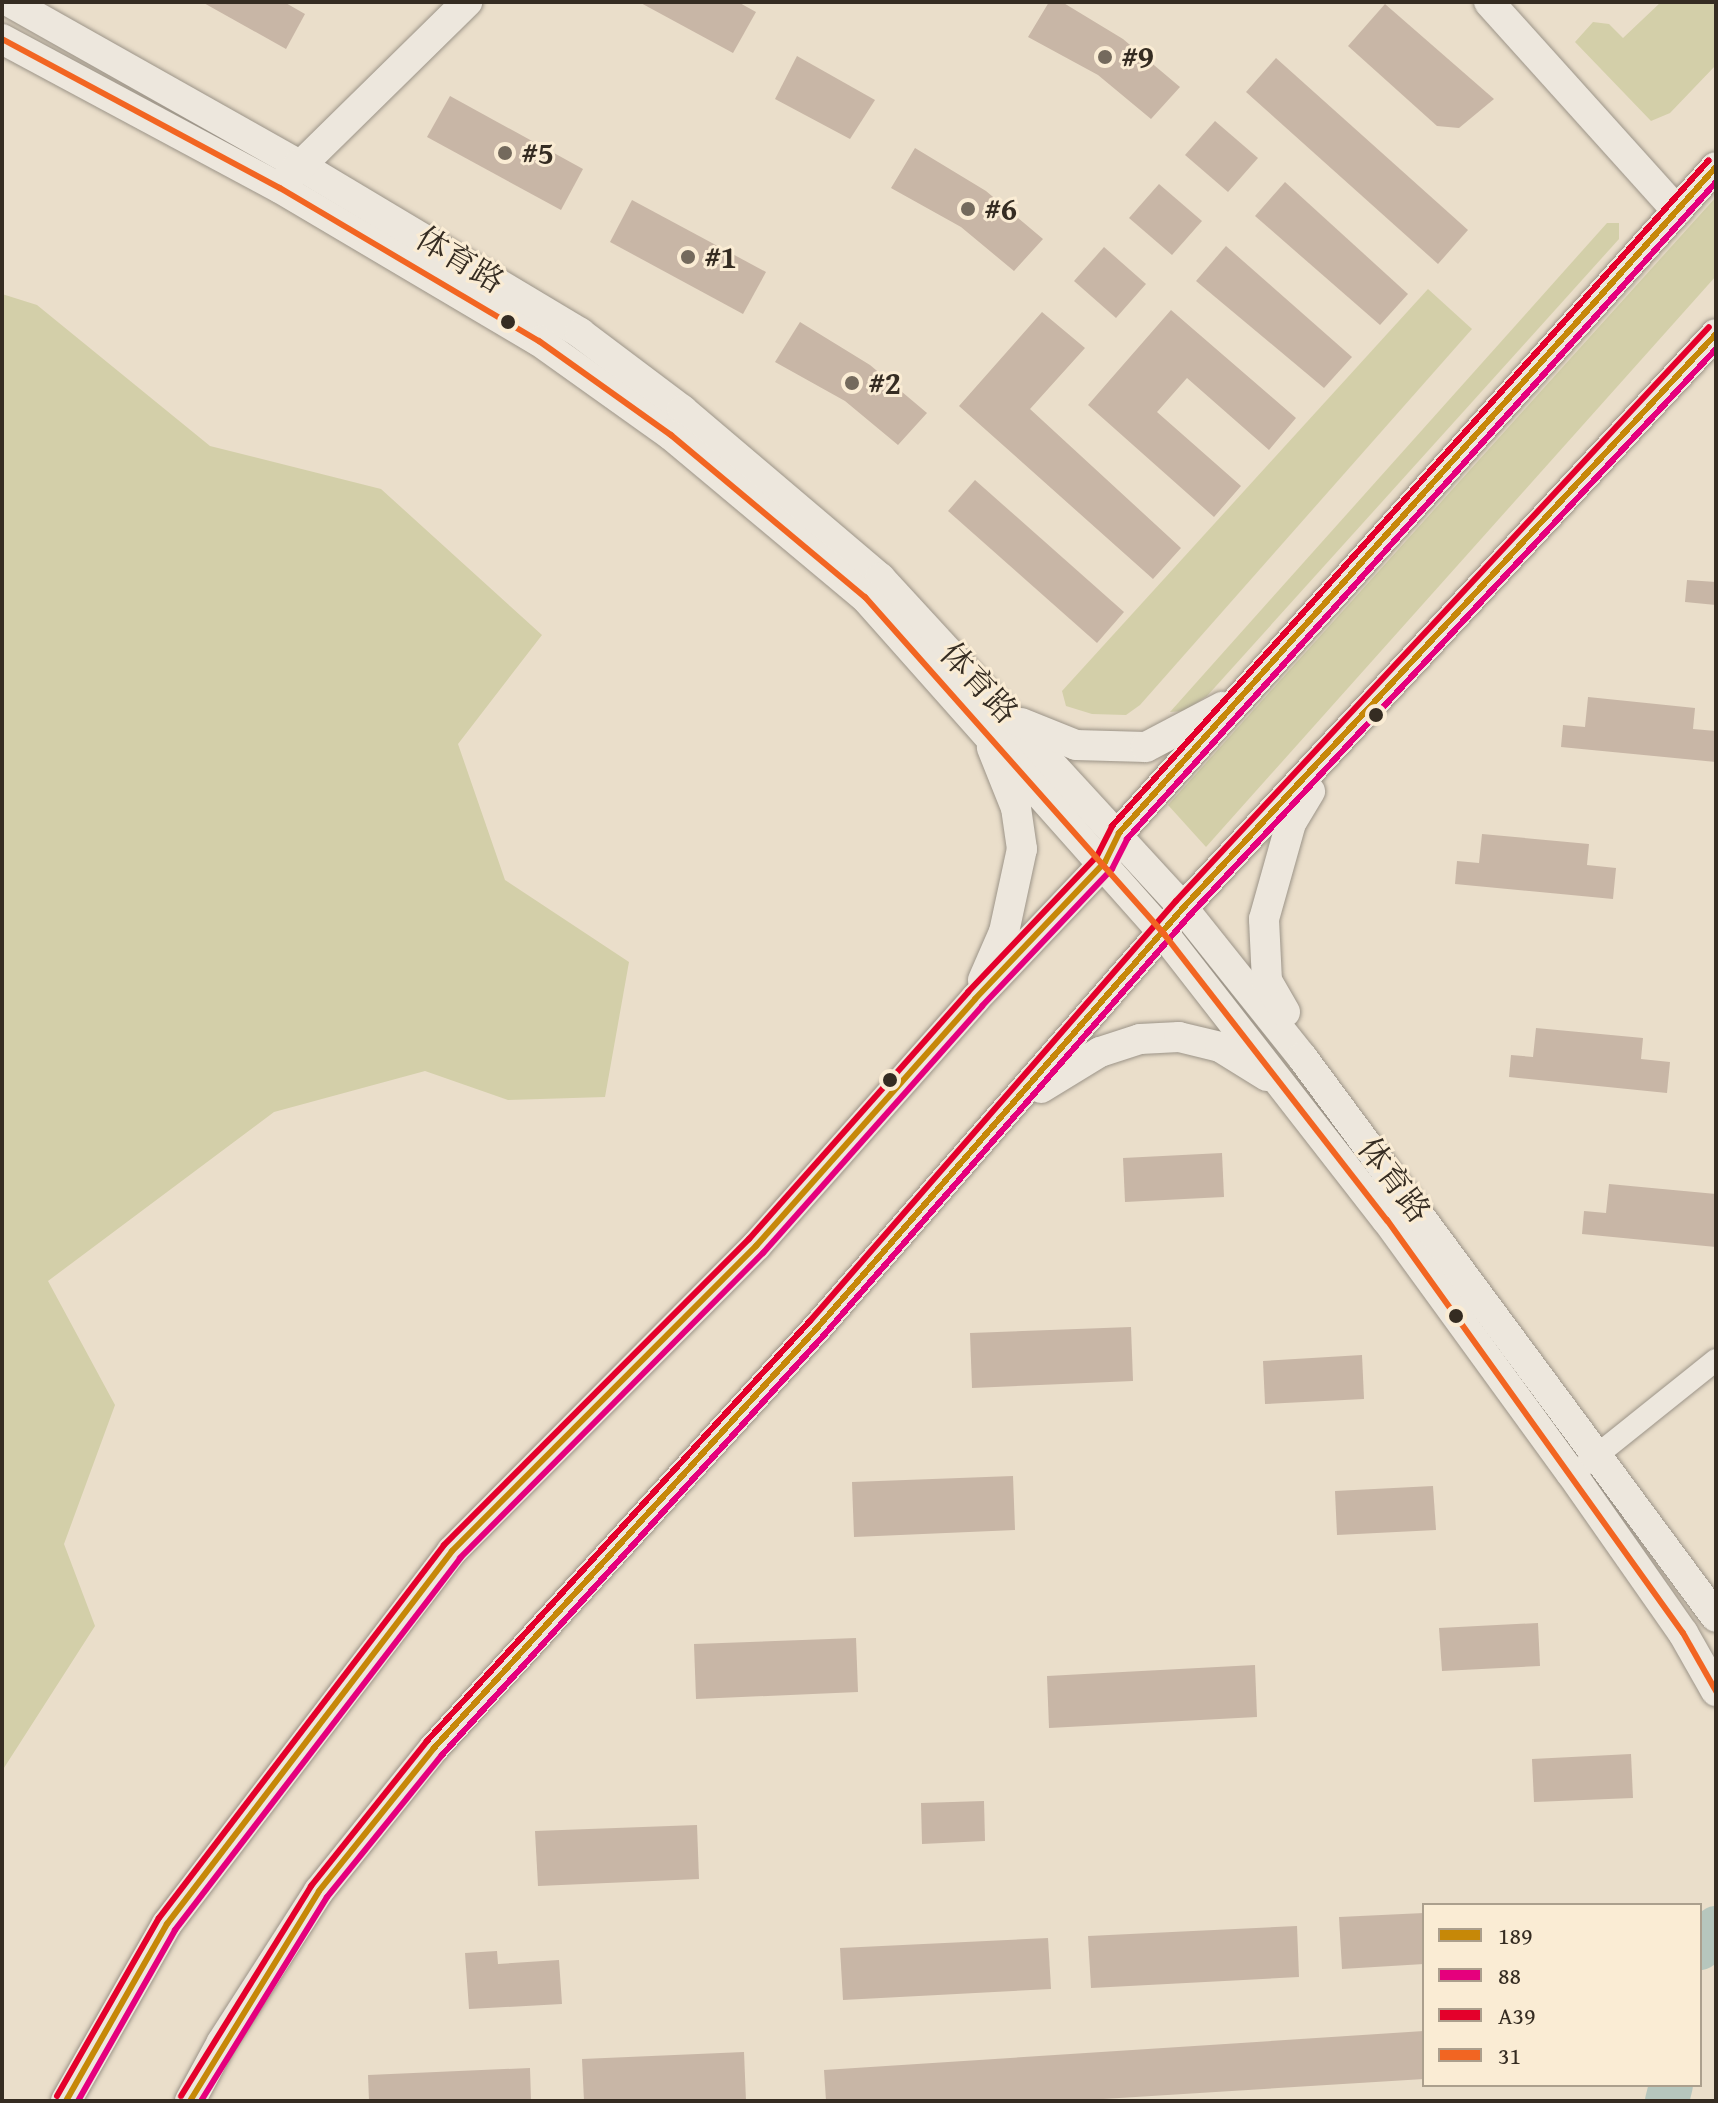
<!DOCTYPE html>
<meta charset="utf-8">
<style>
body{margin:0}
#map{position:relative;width:1718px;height:2103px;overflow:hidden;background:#eadeca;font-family:"Gentium Book Plus","Noto Serif SC",serif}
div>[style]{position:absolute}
.green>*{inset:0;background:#d3cfa9}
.river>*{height:44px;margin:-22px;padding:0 22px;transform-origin:22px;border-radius:22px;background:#b6c6bd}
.building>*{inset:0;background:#c8b6a6}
.roads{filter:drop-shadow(0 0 2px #9c9488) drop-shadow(0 0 2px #9c9488)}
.street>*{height:22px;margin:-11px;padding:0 11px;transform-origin:11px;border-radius:11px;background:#ede7dd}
.secondary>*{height:30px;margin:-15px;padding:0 15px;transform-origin:15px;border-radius:15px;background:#ede7dd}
.bus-1>*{height:6px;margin:-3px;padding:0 3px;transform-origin:3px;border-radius:3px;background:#c68808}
.bus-2>*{height:6px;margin:-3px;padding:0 3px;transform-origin:3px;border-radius:3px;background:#e5007d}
.bus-3>*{height:6px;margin:-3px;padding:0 3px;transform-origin:3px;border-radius:3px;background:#e4002b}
.bus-4>*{height:6px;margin:-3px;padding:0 3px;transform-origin:3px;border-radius:3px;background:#f26522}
.dots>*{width:22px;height:22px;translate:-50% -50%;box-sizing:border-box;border:4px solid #faecd4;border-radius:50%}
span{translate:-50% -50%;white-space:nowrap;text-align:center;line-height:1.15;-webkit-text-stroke:6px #faecd4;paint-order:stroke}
.poi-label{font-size:32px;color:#352c22;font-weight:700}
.left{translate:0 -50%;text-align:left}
.street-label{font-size:32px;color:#352c22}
.frame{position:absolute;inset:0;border:4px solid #352c22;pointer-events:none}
.legend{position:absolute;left:1422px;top:1903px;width:280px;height:184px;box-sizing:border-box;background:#faecd4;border:2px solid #ab9f8d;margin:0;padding:10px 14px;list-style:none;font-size:24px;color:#352c22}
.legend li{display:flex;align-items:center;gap:16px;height:40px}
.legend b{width:40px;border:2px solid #ab9f8d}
</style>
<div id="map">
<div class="green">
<div style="clip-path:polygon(1661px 2px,1716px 2px,1716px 65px,1670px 113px,1651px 121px,1575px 42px,1593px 22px,1609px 24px,1623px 38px)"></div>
<div style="clip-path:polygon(1716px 197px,1716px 276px,1206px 847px,1168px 805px)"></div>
<div style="clip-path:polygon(1607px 223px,1619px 223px,1619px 239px,1207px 696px,1184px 711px,1170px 712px)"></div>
<div style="clip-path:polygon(1428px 289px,1472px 329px,1140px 705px,1126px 715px,1092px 714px,1066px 706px,1062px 691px)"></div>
<div style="clip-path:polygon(2px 294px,37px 305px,210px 446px,381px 489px,542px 635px,458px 744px,505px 880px,629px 962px,605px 1097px,508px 1100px,425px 1071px,274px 1112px,48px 1281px,115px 1405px,64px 1544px,95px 1626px,2px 1771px)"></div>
</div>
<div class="river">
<div style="left:1700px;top:1948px;width:26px;rotate:-51deg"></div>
<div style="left:1667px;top:2101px;width:16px;rotate:-76deg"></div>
</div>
<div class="building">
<div style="clip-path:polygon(202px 2px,284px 2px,305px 14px,286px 49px)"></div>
<div style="clip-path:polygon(639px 2px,738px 2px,756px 12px,733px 53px)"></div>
<div style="clip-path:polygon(1049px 2px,1062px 2px,1123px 39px,1180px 87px,1151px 119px,1098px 75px,1028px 37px)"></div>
<div style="clip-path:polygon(1385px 4px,1494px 99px,1459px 128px,1437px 126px,1348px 46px)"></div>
<div style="clip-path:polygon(797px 56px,875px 100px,850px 139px,775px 99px)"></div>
<div style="clip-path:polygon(1276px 58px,1468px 230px,1438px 264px,1246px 92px)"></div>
<div style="clip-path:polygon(450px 96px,583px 169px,561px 210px,427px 137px)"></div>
<div style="clip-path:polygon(1215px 121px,1258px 158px,1228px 192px,1185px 155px)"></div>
<div style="clip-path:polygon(915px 148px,986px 191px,1043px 239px,1014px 271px,961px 227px,891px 188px)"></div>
<div style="clip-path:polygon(1285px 182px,1408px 294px,1380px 325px,1255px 216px)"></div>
<div style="clip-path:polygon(1159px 184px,1202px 221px,1172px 255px,1129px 218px)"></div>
<div style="clip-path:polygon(632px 200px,766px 272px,743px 314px,610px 242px)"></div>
<div style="clip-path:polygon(1226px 246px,1352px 357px,1324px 388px,1196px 281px)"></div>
<div style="clip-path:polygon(1104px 247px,1146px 284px,1116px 318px,1074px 281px)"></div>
<div style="clip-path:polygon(1171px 310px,1296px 418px,1269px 450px,1187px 378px,1157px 412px,1241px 486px,1214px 517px,1088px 405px)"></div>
<div style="clip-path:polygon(1042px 312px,1085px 348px,1030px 409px,1181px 548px,1153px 579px,959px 406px)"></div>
<div style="clip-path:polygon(800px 322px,870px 365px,927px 413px,898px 445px,845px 401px,775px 362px)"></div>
<div style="clip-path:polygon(975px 480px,1124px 612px,1097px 643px,948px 511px)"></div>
<div style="clip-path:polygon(1687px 580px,1716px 582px,1716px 605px,1685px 602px)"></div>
<div style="clip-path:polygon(1588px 697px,1695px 708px,1693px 729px,1716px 731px,1716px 762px,1561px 747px,1563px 725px,1585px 727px)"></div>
<div style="clip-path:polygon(1482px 834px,1589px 844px,1587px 865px,1616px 868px,1613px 899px,1455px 884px,1457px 861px,1479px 863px)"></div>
<div style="clip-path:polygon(1536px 1028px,1643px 1038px,1641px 1059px,1670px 1062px,1667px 1093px,1509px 1077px,1511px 1055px,1533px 1057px)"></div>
<div style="clip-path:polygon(1222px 1153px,1224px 1197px,1125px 1202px,1123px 1158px)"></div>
<div style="clip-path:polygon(1609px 1184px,1716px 1194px,1716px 1247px,1582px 1234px,1584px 1211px,1606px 1213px)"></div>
<div style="clip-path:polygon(1131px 1327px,1133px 1381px,972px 1388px,970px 1333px)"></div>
<div style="clip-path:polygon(1362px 1355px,1364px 1399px,1265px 1404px,1263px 1361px)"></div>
<div style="clip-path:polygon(1013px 1476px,1015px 1530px,854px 1537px,852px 1482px)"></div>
<div style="clip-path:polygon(1433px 1486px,1436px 1530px,1337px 1535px,1335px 1491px)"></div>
<div style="clip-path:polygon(1538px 1623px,1540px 1666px,1442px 1671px,1439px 1628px)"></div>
<div style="clip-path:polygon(856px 1638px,858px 1692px,696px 1699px,694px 1644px)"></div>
<div style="clip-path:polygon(1255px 1665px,1257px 1717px,1049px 1728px,1047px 1676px)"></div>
<div style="clip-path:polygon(1631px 1754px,1633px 1798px,1534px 1802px,1532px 1759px)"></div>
<div style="clip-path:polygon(984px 1801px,985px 1841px,922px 1844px,921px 1803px)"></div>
<div style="clip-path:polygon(697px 1825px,699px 1879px,538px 1886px,535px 1831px)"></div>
<div style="clip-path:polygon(1424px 1913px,1424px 1964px,1342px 1969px,1339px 1917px)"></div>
<div style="clip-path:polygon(1297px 1926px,1299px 1977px,1091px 1988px,1088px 1936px)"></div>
<div style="clip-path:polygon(1048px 1938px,1051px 1989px,843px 2000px,840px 1948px)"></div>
<div style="clip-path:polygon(497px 1951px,498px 1964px,559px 1960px,562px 2004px,469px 2009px,465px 1953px)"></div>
<div style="clip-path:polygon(1424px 2031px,1424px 2079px,1071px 2101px,826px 2101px,824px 2070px)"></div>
<div style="clip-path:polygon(744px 2052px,746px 2101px,584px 2101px,582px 2059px)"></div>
<div style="clip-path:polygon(530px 2068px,531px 2101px,369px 2101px,368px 2075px)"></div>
</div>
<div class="roads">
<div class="street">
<div style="left:1586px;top:1464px;width:166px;rotate:-38.7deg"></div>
</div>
<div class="secondary">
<div style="left:10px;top:2px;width:330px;rotate:29.4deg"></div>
<div style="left:298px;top:164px;width:329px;rotate:30.9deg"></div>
<div style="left:580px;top:333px;width:128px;rotate:37deg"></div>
<div style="left:682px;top:410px;width:260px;rotate:40.3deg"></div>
<div style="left:880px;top:578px;width:448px;rotate:47.4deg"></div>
<div style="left:1183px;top:908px;width:191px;rotate:51.4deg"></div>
<div style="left:1302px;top:1057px;width:696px;rotate:53.53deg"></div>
<div style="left:1489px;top:2px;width:281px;rotate:48deg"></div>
<div style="left:2px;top:39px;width:315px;rotate:28.2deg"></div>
<div style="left:280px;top:188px;width:301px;rotate:30.6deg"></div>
<div style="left:539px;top:341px;width:162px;rotate:35.5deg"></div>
<div style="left:671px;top:435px;width:253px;rotate:39.9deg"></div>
<div style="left:865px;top:597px;width:451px;rotate:48.4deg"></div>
<div style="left:1164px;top:934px;width:363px;rotate:52.1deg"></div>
<div style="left:1387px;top:1220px;width:313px;rotate:54deg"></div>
<div style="left:1571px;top:1473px;width:195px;rotate:55deg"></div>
<div style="left:1683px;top:1633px;width:67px;rotate:60.4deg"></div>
<div style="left:289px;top:177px;width:250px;rotate:-44.5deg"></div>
<div style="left:1021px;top:723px;width:59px;rotate:21.8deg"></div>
<div style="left:1076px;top:745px;width:70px;rotate:1.6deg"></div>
<div style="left:1146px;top:747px;width:86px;rotate:-27.8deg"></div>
<div style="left:983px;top:980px;width:52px;rotate:-66.4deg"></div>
<div style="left:1004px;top:932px;width:85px;rotate:-77.8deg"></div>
<div style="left:1022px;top:849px;width:41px;rotate:-98.3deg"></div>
<div style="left:1016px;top:808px;width:65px;rotate:-111.8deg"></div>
<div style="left:1285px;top:1012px;width:36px;rotate:-120deg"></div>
<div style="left:1267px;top:981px;width:62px;rotate:-92.8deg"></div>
<div style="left:1264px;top:919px;width:100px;rotate:-74.3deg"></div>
<div style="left:1291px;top:823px;width:37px;rotate:-59deg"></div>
<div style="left:1041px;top:1088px;width:69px;rotate:-31.4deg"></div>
<div style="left:1100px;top:1052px;width:42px;rotate:-18deg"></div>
<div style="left:1140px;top:1039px;width:39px;rotate:-3deg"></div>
<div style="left:1179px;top:1037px;width:42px;rotate:13.7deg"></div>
<div style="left:1220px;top:1047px;width:55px;rotate:31.7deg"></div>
<div style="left:66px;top:2101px;width:204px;rotate:-60.3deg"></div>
<div style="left:167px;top:1924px;width:469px;rotate:-52.6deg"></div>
<div style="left:452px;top:1551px;width:431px;rotate:-45.1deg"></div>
<div style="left:756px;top:1246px;width:330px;rotate:-48.4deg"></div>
<div style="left:975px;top:999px;width:189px;rotate:-46.5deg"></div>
<div style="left:1105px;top:862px;width:32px;rotate:-64deg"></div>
<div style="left:1119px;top:833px;width:894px;rotate:-48.13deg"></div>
<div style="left:190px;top:2101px;width:67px;rotate:-61.5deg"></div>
<div style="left:222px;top:2042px;width:179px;rotate:-57.3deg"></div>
<div style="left:319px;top:1891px;width:184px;rotate:-51.2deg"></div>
<div style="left:434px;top:1748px;width:568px;rotate:-47.64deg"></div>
<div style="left:817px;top:1328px;width:557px;rotate:-48.93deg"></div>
<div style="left:1183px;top:908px;width:783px;rotate:-47.12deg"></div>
</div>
</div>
<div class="bus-1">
<div style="left:66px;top:2101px;width:204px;rotate:-60.3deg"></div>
<div style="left:167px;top:1924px;width:469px;rotate:-52.6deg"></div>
<div style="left:452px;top:1551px;width:431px;rotate:-45.1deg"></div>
<div style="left:756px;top:1246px;width:330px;rotate:-48.4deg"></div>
<div style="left:975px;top:999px;width:189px;rotate:-46.5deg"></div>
<div style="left:1105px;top:862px;width:32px;rotate:-64deg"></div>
<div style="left:1119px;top:833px;width:894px;rotate:-48.13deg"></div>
<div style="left:190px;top:2101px;width:246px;rotate:-58.4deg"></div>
<div style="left:319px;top:1891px;width:184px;rotate:-51.2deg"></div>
<div style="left:434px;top:1748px;width:568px;rotate:-47.64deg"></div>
<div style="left:817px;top:1328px;width:557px;rotate:-48.93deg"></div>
<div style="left:1183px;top:908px;width:783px;rotate:-47.12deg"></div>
</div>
<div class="bus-2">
<div style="left:78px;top:2101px;width:197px;rotate:-60.4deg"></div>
<div style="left:175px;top:1930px;width:469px;rotate:-52.5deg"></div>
<div style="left:460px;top:1558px;width:430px;rotate:-45.2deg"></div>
<div style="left:763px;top:1253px;width:330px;rotate:-48.4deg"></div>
<div style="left:982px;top:1006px;width:189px;rotate:-46.5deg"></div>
<div style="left:1112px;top:869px;width:34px;rotate:-63deg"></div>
<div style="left:1127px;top:839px;width:882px;rotate:-48.12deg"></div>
<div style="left:201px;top:2101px;width:240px;rotate:-58.3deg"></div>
<div style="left:327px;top:1897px;width:183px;rotate:-51deg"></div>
<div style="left:442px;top:1755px;width:568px;rotate:-47.71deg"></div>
<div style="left:824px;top:1335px;width:557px;rotate:-48.93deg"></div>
<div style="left:1190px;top:915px;width:773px;rotate:-47.1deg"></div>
</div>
<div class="bus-3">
<div style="left:57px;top:2096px;width:205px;rotate:-60.2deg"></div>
<div style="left:159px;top:1918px;width:469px;rotate:-52.6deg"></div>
<div style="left:444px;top:1545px;width:432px;rotate:-45.1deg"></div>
<div style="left:749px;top:1239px;width:330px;rotate:-48.4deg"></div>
<div style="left:968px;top:992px;width:187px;rotate:-46.5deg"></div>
<div style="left:1097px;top:856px;width:34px;rotate:-63deg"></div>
<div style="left:1112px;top:826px;width:894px;rotate:-48.13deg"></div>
<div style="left:181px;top:2096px;width:247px;rotate:-58.2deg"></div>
<div style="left:311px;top:1886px;width:186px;rotate:-51.3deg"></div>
<div style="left:427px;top:1741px;width:568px;rotate:-47.64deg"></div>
<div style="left:810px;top:1321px;width:557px;rotate:-48.93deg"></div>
<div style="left:1176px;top:901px;width:783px;rotate:-47.12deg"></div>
</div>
<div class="bus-4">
<div style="left:2px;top:39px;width:315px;rotate:28.2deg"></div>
<div style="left:280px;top:188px;width:301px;rotate:30.6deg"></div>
<div style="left:539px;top:341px;width:162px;rotate:35.5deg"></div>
<div style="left:671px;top:435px;width:253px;rotate:39.9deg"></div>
<div style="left:865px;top:597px;width:451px;rotate:48.4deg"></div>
<div style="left:1164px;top:934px;width:363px;rotate:52.1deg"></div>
<div style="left:1387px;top:1220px;width:508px;rotate:54.37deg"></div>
<div style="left:1683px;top:1633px;width:67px;rotate:60.4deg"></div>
</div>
<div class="dots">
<div style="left:1105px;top:57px;background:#746a5d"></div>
<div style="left:505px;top:153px;background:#746a5d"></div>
<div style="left:968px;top:209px;background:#746a5d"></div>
<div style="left:688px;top:257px;background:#746a5d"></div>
<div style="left:508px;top:322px;background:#352c22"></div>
<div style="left:852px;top:383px;background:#746a5d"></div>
<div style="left:1376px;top:715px;background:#352c22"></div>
<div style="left:890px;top:1080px;background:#352c22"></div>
<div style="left:1456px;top:1316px;background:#352c22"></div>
</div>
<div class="poi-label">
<span class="left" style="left:1121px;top:57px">#9</span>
<span class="left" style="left:521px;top:153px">#5</span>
<span class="left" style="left:984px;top:209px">#6</span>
<span class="left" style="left:704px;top:257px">#1</span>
<span class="left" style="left:868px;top:383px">#2</span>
</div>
<div class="street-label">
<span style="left:460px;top:260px;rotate:31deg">体育路</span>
<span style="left:979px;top:683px;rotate:47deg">体育路</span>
<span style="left:1394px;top:1180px;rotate:53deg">体育路</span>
</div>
<div class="frame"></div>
<ul class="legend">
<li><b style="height:10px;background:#c68808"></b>189</li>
<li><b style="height:10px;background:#e5007d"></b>88</li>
<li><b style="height:10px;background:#e4002b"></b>A39</li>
<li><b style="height:10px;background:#f26522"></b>31</li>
</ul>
</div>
